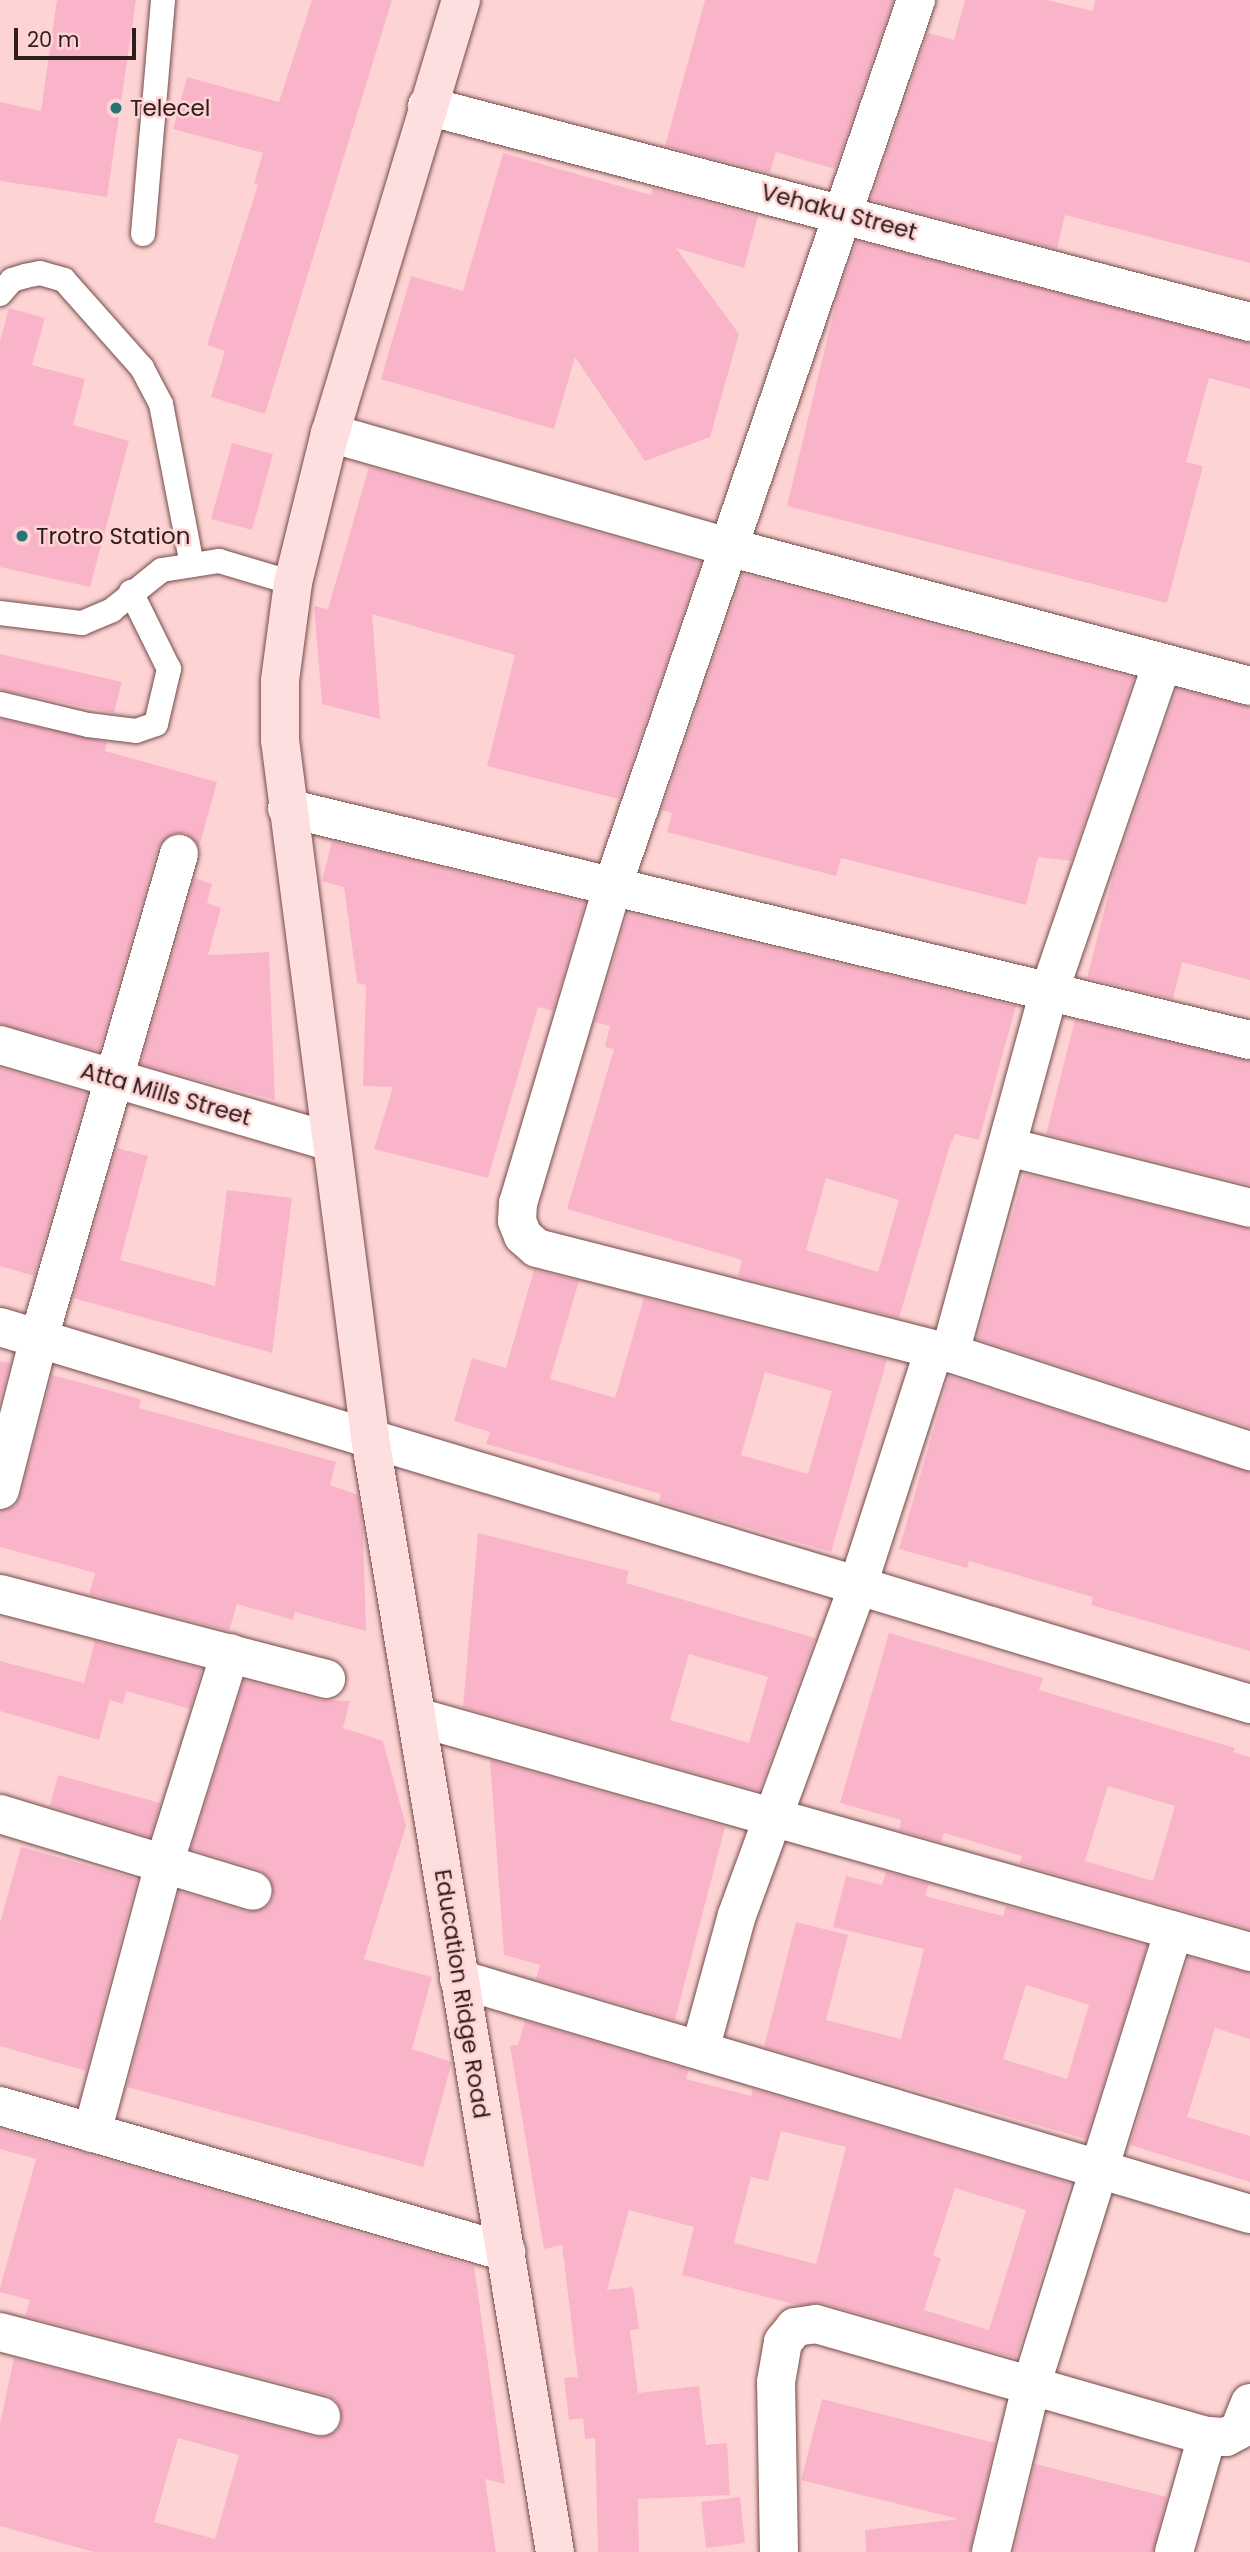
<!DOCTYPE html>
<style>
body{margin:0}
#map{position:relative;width:1250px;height:2552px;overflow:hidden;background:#fdd4d3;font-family:Poppins,sans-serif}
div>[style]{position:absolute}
.building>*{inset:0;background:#fab4ca}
.roads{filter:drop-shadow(0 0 2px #754b4b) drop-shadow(0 0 2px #754b4b)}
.lane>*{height:24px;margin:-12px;padding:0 12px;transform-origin:12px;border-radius:12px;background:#fff}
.street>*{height:38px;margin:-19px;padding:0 19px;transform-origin:19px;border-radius:19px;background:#fff}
.secondary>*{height:38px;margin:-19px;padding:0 19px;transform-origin:19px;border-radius:19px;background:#fedfe0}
.dots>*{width:19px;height:19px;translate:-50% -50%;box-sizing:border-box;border:4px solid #fdd4d3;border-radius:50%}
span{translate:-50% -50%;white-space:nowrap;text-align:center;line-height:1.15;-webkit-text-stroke:5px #fdd4d3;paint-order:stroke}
.poi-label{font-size:23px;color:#2f1d1d}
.left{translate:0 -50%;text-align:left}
.street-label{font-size:23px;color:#2f1d1d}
.scale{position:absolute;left:14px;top:28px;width:122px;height:32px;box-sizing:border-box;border:4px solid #2f1d1d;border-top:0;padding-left:9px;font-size:21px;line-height:24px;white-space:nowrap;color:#2f1d1d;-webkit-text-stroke:5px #fdd4d3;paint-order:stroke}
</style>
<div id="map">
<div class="building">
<div style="clip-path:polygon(57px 0,136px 0,107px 197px,0 181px,0 102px,41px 111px)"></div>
<div style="clip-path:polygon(312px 0,392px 0,265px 414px,211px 397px,225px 351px,207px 345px,258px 185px,254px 183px,263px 153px,173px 129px,187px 77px,279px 102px)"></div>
<div style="clip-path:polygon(705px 0,893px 0,835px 169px,776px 152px,770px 173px,665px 146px)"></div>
<div style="clip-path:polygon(965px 0,1047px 0,1093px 11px,1095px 0,1250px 0,1250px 263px,1065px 215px,1057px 249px,871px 200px,928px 33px,954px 40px)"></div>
<div style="clip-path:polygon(503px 153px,651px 195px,653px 188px,758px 216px,744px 268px,676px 248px,739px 334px,710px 437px,645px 461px,575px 357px,554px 429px,381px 379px,411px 276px,463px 291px)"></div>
<div style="clip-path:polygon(857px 241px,1250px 343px,1250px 389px,1209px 378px,1186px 462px,1203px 466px,1167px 603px,787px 506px,837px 298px)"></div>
<div style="clip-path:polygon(9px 308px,45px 318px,32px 365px,85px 379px,73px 425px,129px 441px,90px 587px,0 567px,0 341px)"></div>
<div style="clip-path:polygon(232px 443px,273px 454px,252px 530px,211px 519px)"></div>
<div style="clip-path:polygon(369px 467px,701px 562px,619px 799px,487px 766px,515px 655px,372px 614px,380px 719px,322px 704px,314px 606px,328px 609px)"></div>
<div style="clip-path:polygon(743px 574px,1134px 678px,1071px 861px,1038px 857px,1026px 905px,841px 858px,836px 876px,667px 832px,672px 813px,662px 810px)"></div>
<div style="clip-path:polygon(0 654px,122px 682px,114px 713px,0 690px)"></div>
<div style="clip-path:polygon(1177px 689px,1250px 707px,1250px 980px,1182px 962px,1173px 999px,1087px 978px,1114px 872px)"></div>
<div style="clip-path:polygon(0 719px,107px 742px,105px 751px,217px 782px,199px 847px,186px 833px,174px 833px,158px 847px,99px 1051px,0 1024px)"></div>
<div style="clip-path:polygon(332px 841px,585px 902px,553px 1011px,538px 1007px,488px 1178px,374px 1149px,393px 1087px,363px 1086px,366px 985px,357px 983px,344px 887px,322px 881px)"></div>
<div style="clip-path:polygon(195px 878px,212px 884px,207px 903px,221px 908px,208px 955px,269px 952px,275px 1100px,141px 1064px)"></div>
<div style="clip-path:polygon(evenodd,628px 913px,1016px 1006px,979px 1140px,955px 1134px,949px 1148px,899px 1318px,738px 1276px,742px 1260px,567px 1209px,614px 1049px,605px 1047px,610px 1026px,595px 1022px,628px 913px,826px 1178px,899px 1200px,878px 1272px,806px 1250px,826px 1178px)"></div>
<div style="clip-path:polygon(1075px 1020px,1250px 1061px,1250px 1185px,1046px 1134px)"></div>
<div style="clip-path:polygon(0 1068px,87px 1093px,34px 1276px,0 1266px)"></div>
<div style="clip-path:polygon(117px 1148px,148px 1156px,120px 1260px,215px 1286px,227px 1190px,292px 1198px,272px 1353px,73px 1298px)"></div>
<div style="clip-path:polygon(1024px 1174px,1250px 1229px,1250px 1428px,977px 1339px)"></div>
<div style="clip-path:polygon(evenodd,534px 1270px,579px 1281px,550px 1379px,615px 1398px,644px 1298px,887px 1360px,831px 1552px,659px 1502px,661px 1494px,486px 1444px,490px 1432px,454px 1421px,472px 1358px,506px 1368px,534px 1270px,765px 1372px,832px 1391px,808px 1474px,741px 1455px,765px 1372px)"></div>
<div style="clip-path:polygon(0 1361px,10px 1363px,0 1402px)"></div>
<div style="clip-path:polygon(52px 1375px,141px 1399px,139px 1408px,336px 1462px,330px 1485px,358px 1495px,363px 1531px,366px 1631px,295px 1612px,293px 1620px,237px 1604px,229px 1631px,89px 1594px,95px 1573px,0 1547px,0 1511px,15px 1506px,21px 1495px)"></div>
<div style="clip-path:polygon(949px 1376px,1250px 1472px,1250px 1651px,1091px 1605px,1093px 1597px,969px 1561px,967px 1568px,899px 1549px)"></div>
<div style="clip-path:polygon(evenodd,478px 1533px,629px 1571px,626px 1583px,815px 1638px,759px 1791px,463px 1707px,478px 1533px,689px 1654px,768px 1677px,749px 1743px,670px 1720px,689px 1654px)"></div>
<div style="clip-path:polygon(evenodd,889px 1633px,1043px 1678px,1039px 1690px,1235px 1748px,1233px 1752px,1250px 1757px,1250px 1929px,1019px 1864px,1022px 1856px,944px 1833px,941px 1842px,899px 1830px,901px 1820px,840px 1803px,889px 1633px,1108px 1786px,1175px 1806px,1153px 1881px,1085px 1861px,1108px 1786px)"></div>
<div style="clip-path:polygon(95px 1641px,202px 1669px,190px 1709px,126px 1691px,123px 1704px,110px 1700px,99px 1740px,0 1711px,0 1661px,84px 1683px)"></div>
<div style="clip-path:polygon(244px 1680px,320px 1700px,350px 1701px,343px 1728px,383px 1741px,406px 1826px,364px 1959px,432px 1977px,412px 2049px,452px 2062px,423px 2167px,127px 2087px,179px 1891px,247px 1912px,267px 1907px,274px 1897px,269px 1877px,260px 1870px,191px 1849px)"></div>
<div style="clip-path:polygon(490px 1760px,725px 1827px,675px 2020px,536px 1979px,540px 1965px,504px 1955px)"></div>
<div style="clip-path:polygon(58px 1775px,160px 1803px,150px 1837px,50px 1806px)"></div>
<div style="clip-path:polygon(21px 1847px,137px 1879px,86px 2071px,0 2046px,0 1923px)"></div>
<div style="clip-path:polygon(evenodd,886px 1872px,929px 1884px,925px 1896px,1003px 1916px,1006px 1906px,1147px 1946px,1086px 2139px,764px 2047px,796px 1922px,848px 1935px,826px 2020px,901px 2039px,924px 1949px,833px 1927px,846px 1876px,882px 1885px,886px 1872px,1026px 1985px,1089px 2005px,1067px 2079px,1003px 2059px,1026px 1985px)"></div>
<div style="clip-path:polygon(1189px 1957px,1250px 1973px,1250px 2039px,1215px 2028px,1187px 2117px,1250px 2136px,1250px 2182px,1130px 2145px)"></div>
<div style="clip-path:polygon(evenodd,525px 2021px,689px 2070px,686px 2079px,751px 2096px,753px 2089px,1070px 2183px,1016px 2358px,822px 2303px,797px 2305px,682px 2275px,694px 2227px,629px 2210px,607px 2290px,633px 2287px,639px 2329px,630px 2330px,638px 2393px,699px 2386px,706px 2445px,727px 2443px,730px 2495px,638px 2499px,639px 2552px,598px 2552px,595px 2438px,585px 2439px,583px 2418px,569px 2420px,564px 2378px,578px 2377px,562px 2245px,544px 2249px,510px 2046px,518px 2045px,525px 2021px,781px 2131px,846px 2147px,816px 2264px,734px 2243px,751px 2177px,768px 2181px,781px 2131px,525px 2021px,955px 2188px,1026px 2210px,989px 2330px,924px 2310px,941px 2258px,933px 2256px,955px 2188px)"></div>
<div style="clip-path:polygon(evenodd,0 2129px,474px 2266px,505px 2484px,485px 2479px,496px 2552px,94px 2552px,0 2526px,0 2424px,14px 2358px,315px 2437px,336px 2432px,342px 2421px,337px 2401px,327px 2395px,25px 2316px,30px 2300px,0 2292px,0 2288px,36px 2159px,0 2149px,0 2129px,178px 2438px,239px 2455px,215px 2539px,154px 2522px,178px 2438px)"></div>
<div style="clip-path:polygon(822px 2399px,995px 2443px,970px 2552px,866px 2552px,865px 2530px,959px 2519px,801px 2480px)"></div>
<div style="clip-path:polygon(1035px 2464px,1167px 2497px,1153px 2552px,1014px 2552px)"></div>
<div style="clip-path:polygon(740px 2497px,745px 2543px,706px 2548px,701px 2502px)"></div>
</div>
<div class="roads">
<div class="lane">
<div style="left:143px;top:234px;width:235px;rotate:-85.1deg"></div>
<div style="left:0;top:294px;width:18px;rotate:-49deg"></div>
<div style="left:12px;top:280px;width:14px;rotate:-17deg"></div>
<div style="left:25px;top:276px;width:15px;rotate:-11deg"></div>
<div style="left:40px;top:273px;width:25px;rotate:16deg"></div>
<div style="left:64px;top:280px;width:118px;rotate:48.4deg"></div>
<div style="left:142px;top:368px;width:41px;rotate:62.2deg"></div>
<div style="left:161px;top:404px;width:164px;rotate:79.1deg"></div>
<div style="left:0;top:613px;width:83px;rotate:7deg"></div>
<div style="left:82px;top:623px;width:33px;rotate:-23deg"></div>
<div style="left:112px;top:610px;width:64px;rotate:-38.7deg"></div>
<div style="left:162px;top:570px;width:58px;rotate:-9deg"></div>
<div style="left:219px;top:561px;width:77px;rotate:16.6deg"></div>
<div style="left:0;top:704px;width:90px;rotate:13.4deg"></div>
<div style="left:88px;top:725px;width:48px;rotate:7.1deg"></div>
<div style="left:136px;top:731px;width:21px;rotate:-19deg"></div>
<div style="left:156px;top:724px;width:57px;rotate:-76.7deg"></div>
<div style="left:169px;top:669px;width:86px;rotate:-116.3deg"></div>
</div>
<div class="street">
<div style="left:916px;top:0;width:935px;rotate:108.9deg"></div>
<div style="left:613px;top:885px;width:332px;rotate:106.6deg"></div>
<div style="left:518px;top:1203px;width:18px;rotate:93deg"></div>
<div style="left:517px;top:1221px;width:16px;rotate:68deg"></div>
<div style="left:523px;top:1236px;width:18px;rotate:41deg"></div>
<div style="left:537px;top:1248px;width:426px;rotate:14.3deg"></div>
<div style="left:950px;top:1353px;width:316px;rotate:18.1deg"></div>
<div style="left:427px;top:106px;width:851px;rotate:14.71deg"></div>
<div style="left:330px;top:433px;width:414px;rotate:16deg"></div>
<div style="left:728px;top:547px;width:540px;rotate:14.91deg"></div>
<div style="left:287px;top:808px;width:991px;rotate:13.55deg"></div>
<div style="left:0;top:1045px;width:345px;rotate:16.3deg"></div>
<div style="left:1008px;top:1147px;width:250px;rotate:14.1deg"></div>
<div style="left:0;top:1327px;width:1306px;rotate:16.78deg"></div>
<div style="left:950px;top:1353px;width:374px;rotate:-74.7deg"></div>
<div style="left:1049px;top:992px;width:347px;rotate:-71deg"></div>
<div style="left:0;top:1490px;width:157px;rotate:-75.6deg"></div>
<div style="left:39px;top:1338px;width:504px;rotate:-73.87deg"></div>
<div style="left:0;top:1594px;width:337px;rotate:14.6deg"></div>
<div style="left:417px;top:1717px;width:866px;rotate:15.75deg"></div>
<div style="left:0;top:1814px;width:264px;rotate:16.9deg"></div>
<div style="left:459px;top:1979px;width:825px;rotate:16.55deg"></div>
<div style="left:700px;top:2050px;width:140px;rotate:-74.7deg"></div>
<div style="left:737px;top:1915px;width:348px;rotate:-69.8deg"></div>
<div style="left:857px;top:1588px;width:250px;rotate:-72.1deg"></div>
<div style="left:0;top:2106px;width:527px;rotate:16.09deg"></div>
<div style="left:92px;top:2133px;width:278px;rotate:-75deg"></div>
<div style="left:164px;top:1864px;width:221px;rotate:-72.6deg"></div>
<div style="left:0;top:2332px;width:332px;rotate:14.7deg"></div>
<div style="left:779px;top:2552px;width:170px;rotate:-91deg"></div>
<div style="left:776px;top:2382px;width:41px;rotate:-80.1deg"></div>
<div style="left:783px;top:2342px;width:19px;rotate:-51deg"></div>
<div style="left:795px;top:2327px;width:21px;rotate:-8deg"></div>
<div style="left:816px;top:2324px;width:407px;rotate:16deg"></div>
<div style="left:991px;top:2552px;width:174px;rotate:-76.4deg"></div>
<div style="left:1032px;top:2383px;width:474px;rotate:-72.6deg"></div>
<div style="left:1174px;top:2552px;width:121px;rotate:-74.1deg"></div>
<div style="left:1207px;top:2436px;width:19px;rotate:3deg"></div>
<div style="left:1226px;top:2437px;width:15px;rotate:-28deg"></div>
<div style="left:1239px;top:2430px;width:29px;rotate:-68deg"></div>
</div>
<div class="secondary">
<div style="left:461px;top:0;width:452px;rotate:106.8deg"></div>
<div style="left:330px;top:433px;width:154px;rotate:103.9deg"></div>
<div style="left:293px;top:583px;width:99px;rotate:97.6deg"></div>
<div style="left:280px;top:681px;width:59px;rotate:90deg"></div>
<div style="left:280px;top:740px;width:703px;rotate:82.64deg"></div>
<div style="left:370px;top:1437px;width:1130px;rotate:80.58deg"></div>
</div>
</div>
<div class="dots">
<div style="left:116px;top:108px;background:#287376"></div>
<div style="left:22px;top:536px;background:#287376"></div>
</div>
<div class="poi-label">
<span class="left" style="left:130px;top:108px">Telecel</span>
<span class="left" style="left:36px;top:536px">Trotro Station</span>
</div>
<div class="street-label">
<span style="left:839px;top:212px;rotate:15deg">Vehaku Street</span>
<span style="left:166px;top:1094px;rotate:16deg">Atta Mills Street</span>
<span style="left:462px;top:1994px;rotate:81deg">Education Ridge Road</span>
</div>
<div class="scale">20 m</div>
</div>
